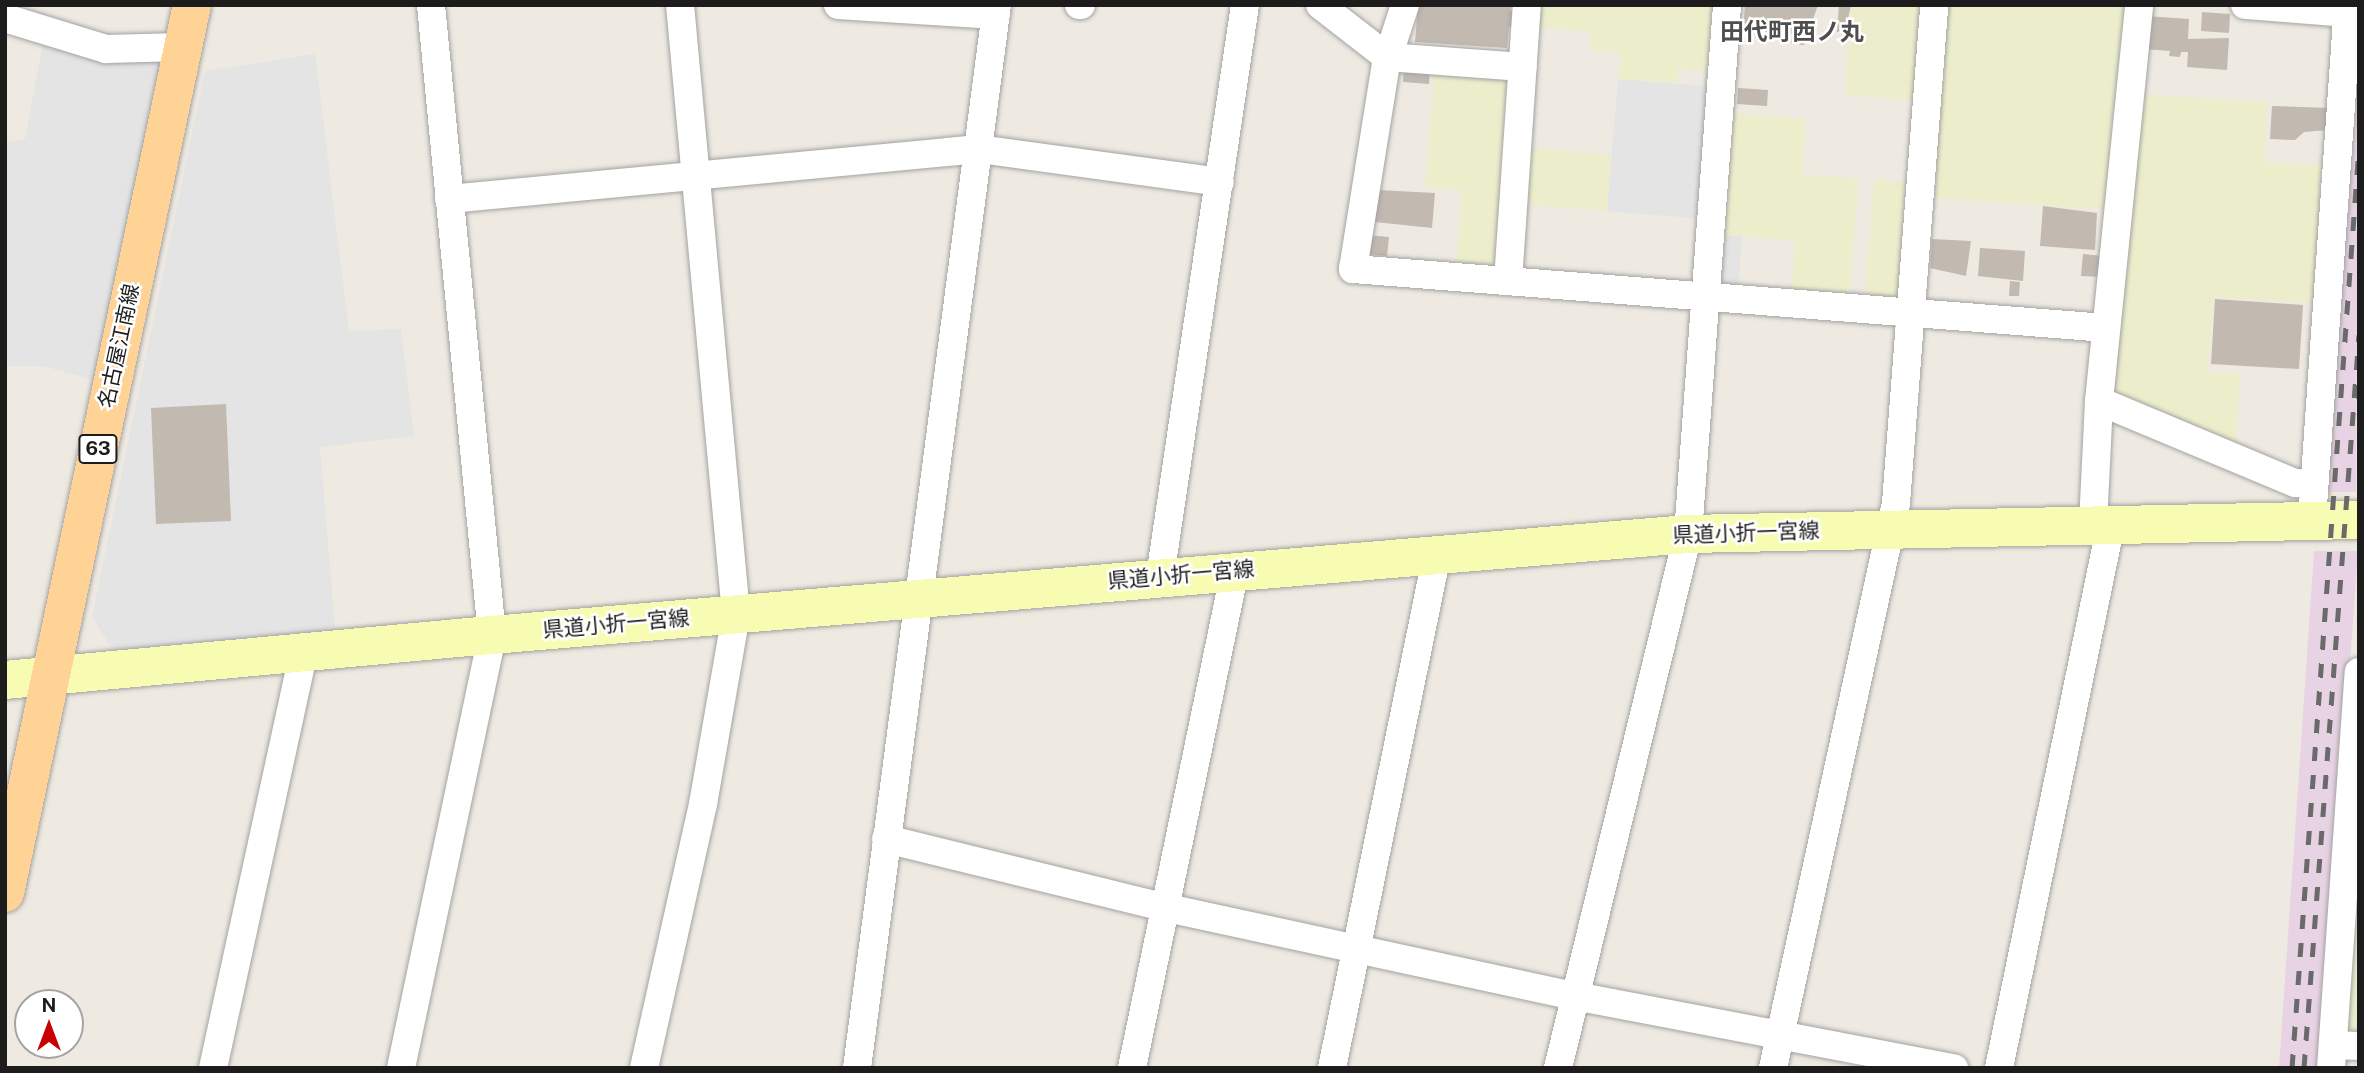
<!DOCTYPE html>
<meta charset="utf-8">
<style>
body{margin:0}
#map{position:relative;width:2364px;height:1073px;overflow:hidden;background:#eeeae1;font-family:"Public Sans","Noto Sans JP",sans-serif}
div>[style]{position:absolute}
.industrial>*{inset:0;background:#e8d3e4}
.farmland>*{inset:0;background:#eceecb}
.parking>*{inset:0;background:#e4e4e4}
.building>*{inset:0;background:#c2b9b1}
.roads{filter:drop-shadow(0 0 2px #a3a3a3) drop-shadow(0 0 2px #a3a3a3)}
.minor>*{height:28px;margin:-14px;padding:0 14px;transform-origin:14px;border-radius:14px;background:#fff}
.secondary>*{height:38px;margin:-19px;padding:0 19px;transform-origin:19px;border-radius:19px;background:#f8fcb2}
.primary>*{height:38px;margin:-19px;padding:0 19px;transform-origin:19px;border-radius:19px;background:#ffd296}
.rail>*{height:5px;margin-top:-2.5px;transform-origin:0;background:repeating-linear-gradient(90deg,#6a6a6a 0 14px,transparent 0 28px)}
span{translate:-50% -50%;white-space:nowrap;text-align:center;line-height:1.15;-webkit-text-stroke:5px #fff;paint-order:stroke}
.shield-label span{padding:2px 5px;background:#fff;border:2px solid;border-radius:5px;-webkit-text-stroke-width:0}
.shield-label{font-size:19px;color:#1c1c1c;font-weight:700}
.street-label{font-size:21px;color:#1c1c1c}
.quarter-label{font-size:24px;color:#4f4f4f;font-weight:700}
.frame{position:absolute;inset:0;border:7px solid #1c1c1c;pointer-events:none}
.north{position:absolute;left:14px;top:989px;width:70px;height:70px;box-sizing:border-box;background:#fff;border:2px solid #a4a4a4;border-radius:50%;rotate:0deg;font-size:19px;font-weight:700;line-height:28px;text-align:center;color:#1c1c1c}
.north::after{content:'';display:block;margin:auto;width:24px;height:32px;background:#c90000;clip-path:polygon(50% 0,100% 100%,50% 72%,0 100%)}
</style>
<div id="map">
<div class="industrial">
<div style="clip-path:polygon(2359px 5px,2356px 492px,2321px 492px)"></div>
<div style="clip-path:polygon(2314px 551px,2358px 551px,2321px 1068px,2279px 1068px)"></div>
</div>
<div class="farmland">
<div style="clip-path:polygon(1538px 5px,1722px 5px,1716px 72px,1679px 69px,1677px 83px,1618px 79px,1620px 53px,1590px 50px,1591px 32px,1536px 27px)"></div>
<div style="clip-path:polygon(1851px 5px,1926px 5px,1919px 100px,1845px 95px)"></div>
<div style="clip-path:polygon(1946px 5px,2104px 5px,2122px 7px,2131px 16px,2111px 210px,1934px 198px)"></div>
<div style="clip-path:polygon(1435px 67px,1506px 73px,1512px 82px,1500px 261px,1492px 269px,1456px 267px,1462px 190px,1425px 187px)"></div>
<div style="clip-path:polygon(2138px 94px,2267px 102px,2264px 162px,2326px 166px,2317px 303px,2213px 297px,2208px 372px,2240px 374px,2236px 450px,2115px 399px,2108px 384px)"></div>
<div style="clip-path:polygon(1730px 113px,1806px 119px,1801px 174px,1859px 179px,1849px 301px,1791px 296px,1795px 241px,1720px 235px)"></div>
<div style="clip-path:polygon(1526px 148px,1611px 155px,1607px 211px,1522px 204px)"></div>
<div style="clip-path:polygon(1874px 180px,1912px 183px,1902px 300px,1864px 302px)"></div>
<div style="clip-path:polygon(2359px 924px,2359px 1037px,2343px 1025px,2349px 931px)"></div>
</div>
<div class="parking">
<div style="clip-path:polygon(43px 43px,167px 53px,99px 381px,42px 366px,5px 366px,5px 142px,25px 139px)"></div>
<div style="clip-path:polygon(315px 54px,349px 331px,401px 329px,414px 436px,320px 447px,336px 640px,121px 663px,92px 617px,205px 71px)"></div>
<div style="clip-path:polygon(1618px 79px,1716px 87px,1705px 219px,1607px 211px)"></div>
<div style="clip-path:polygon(1720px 235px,1742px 236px,1738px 291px,1716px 283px)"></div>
</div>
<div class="building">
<div style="clip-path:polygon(1418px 5px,1510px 7px,1510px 11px,1516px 11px,1514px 27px,1509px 27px,1507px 48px,1415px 42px)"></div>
<div style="clip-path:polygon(1745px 5px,1818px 5px,1804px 45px,1791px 44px,1792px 34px,1743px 31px)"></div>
<div style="clip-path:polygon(1839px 5px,1851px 5px,1845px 32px,1837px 32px)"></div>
<div style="clip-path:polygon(2202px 12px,2230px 14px,2229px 33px,2201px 31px)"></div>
<div style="clip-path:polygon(2146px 16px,2189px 19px,2188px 39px,2229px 38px,2227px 70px,2187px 67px,2188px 52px,2181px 52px,2180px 57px,2169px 56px,2170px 51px,2144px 49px)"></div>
<div style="clip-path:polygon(1404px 65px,1430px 67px,1429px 84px,1403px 82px)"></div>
<div style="clip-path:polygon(1738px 88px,1768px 90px,1767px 106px,1737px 104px)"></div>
<div style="clip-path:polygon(2272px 106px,2330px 108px,2328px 130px,2304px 132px,2295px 140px,2270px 139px)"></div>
<div style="clip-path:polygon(1378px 190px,1435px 193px,1432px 228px,1375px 222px)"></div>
<div style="clip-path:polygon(2043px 206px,2097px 213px,2095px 250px,2040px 246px)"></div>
<div style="clip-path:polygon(1366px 235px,1389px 237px,1387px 256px,1365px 254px)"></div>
<div style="clip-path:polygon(1932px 239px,1971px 241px,1966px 276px,1930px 268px)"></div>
<div style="clip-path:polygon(1980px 248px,2025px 251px,2023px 281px,1978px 276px)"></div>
<div style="clip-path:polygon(2083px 254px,2103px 256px,2102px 277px,2081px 276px)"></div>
<div style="clip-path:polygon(2010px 281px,2020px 282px,2019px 296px,2009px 296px)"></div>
<div style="clip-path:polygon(2215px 299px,2303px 305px,2299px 369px,2211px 364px)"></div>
<div style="clip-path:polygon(226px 404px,231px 521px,156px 524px,151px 408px)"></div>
</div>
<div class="roads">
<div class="minor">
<div style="left:838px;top:5px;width:158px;rotate:3.6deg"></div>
<div style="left:1079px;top:5px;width:2px"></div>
<div style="left:1320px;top:5px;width:85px;rotate:37.8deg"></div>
<div style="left:1387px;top:57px;width:215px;rotate:99.1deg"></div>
<div style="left:1353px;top:269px;width:755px;rotate:4.48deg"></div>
<div style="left:2245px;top:5px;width:102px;rotate:4.5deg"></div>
<div style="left:5px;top:18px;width:106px;rotate:17.1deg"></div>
<div style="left:106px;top:49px;width:76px;rotate:-1.5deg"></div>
<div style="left:1387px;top:57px;width:136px;rotate:4.2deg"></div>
<div style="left:1388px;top:57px;width:55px;rotate:-71.9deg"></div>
<div style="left:449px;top:199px;width:532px;rotate:-5.39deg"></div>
<div style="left:979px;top:149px;width:243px;rotate:7.8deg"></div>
<div style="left:1508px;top:281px;width:277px;rotate:-86.1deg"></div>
<div style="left:2099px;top:401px;width:212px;rotate:22.7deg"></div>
<div style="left:2295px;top:483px;width:19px;rotate:3deg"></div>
<div style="left:2312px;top:520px;width:516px;rotate:-86deg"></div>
<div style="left:2093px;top:524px;width:123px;rotate:-87.2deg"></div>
<div style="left:2099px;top:401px;width:398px;rotate:-84.2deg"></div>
<div style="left:1160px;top:577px;width:578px;rotate:-81.55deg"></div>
<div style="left:886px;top:839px;width:289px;rotate:13.8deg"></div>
<div style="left:1167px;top:908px;width:417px;rotate:12.2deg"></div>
<div style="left:1575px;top:996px;width:386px;rotate:10.8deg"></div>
<div style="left:2333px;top:1045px;width:26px;rotate:2deg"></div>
<div style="left:213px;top:1068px;width:426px;rotate:-77.7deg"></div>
<div style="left:401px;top:1068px;width:442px;rotate:-78.1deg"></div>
<div style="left:492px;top:635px;width:633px;rotate:-95.53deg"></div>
<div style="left:644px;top:1068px;width:271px;rotate:-77.4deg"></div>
<div style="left:703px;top:804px;width:193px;rotate:-80.1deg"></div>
<div style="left:736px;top:614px;width:612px;rotate:-95.25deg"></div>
<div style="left:857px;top:1068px;width:1072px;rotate:-82.5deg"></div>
<div style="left:1132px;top:1068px;width:509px;rotate:-78.31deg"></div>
<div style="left:1332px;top:1068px;width:525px;rotate:-78.45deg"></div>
<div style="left:1558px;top:1068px;width:550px;rotate:-76.32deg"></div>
<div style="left:1688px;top:534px;width:530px;rotate:-85.78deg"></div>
<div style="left:1773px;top:1068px;width:578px;rotate:-77.72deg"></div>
<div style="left:1896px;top:503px;width:499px;rotate:-85.6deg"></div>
<div style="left:1999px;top:1068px;width:555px;rotate:-78.37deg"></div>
<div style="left:2331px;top:1068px;width:397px;rotate:-86deg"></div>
</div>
<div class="secondary">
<div style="left:5px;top:680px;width:489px;rotate:-5.3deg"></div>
<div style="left:492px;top:635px;width:1200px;rotate:-4.83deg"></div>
<div style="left:1688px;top:534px;width:671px;rotate:-1.2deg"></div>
</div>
<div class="primary">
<div style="left:5px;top:893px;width:907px;rotate:-78.11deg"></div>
</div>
</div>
<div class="rail">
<div style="left:2292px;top:1068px;width:924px;rotate:-85.84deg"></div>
<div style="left:2304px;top:1068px;width:735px;rotate:-85.71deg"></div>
</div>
<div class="shield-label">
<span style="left:98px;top:449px">63</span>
</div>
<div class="street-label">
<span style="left:119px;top:346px;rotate:-78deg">名古屋江南線</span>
<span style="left:1746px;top:533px;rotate:-2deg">県道小折一宮線</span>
<span style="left:1181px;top:575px;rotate:-5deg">県道小折一宮線</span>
<span style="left:616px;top:624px;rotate:-5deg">県道小折一宮線</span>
</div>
<div class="quarter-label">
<span style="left:1792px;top:32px">田代町西ノ丸</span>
</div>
<div class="frame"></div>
<div class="north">N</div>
</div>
